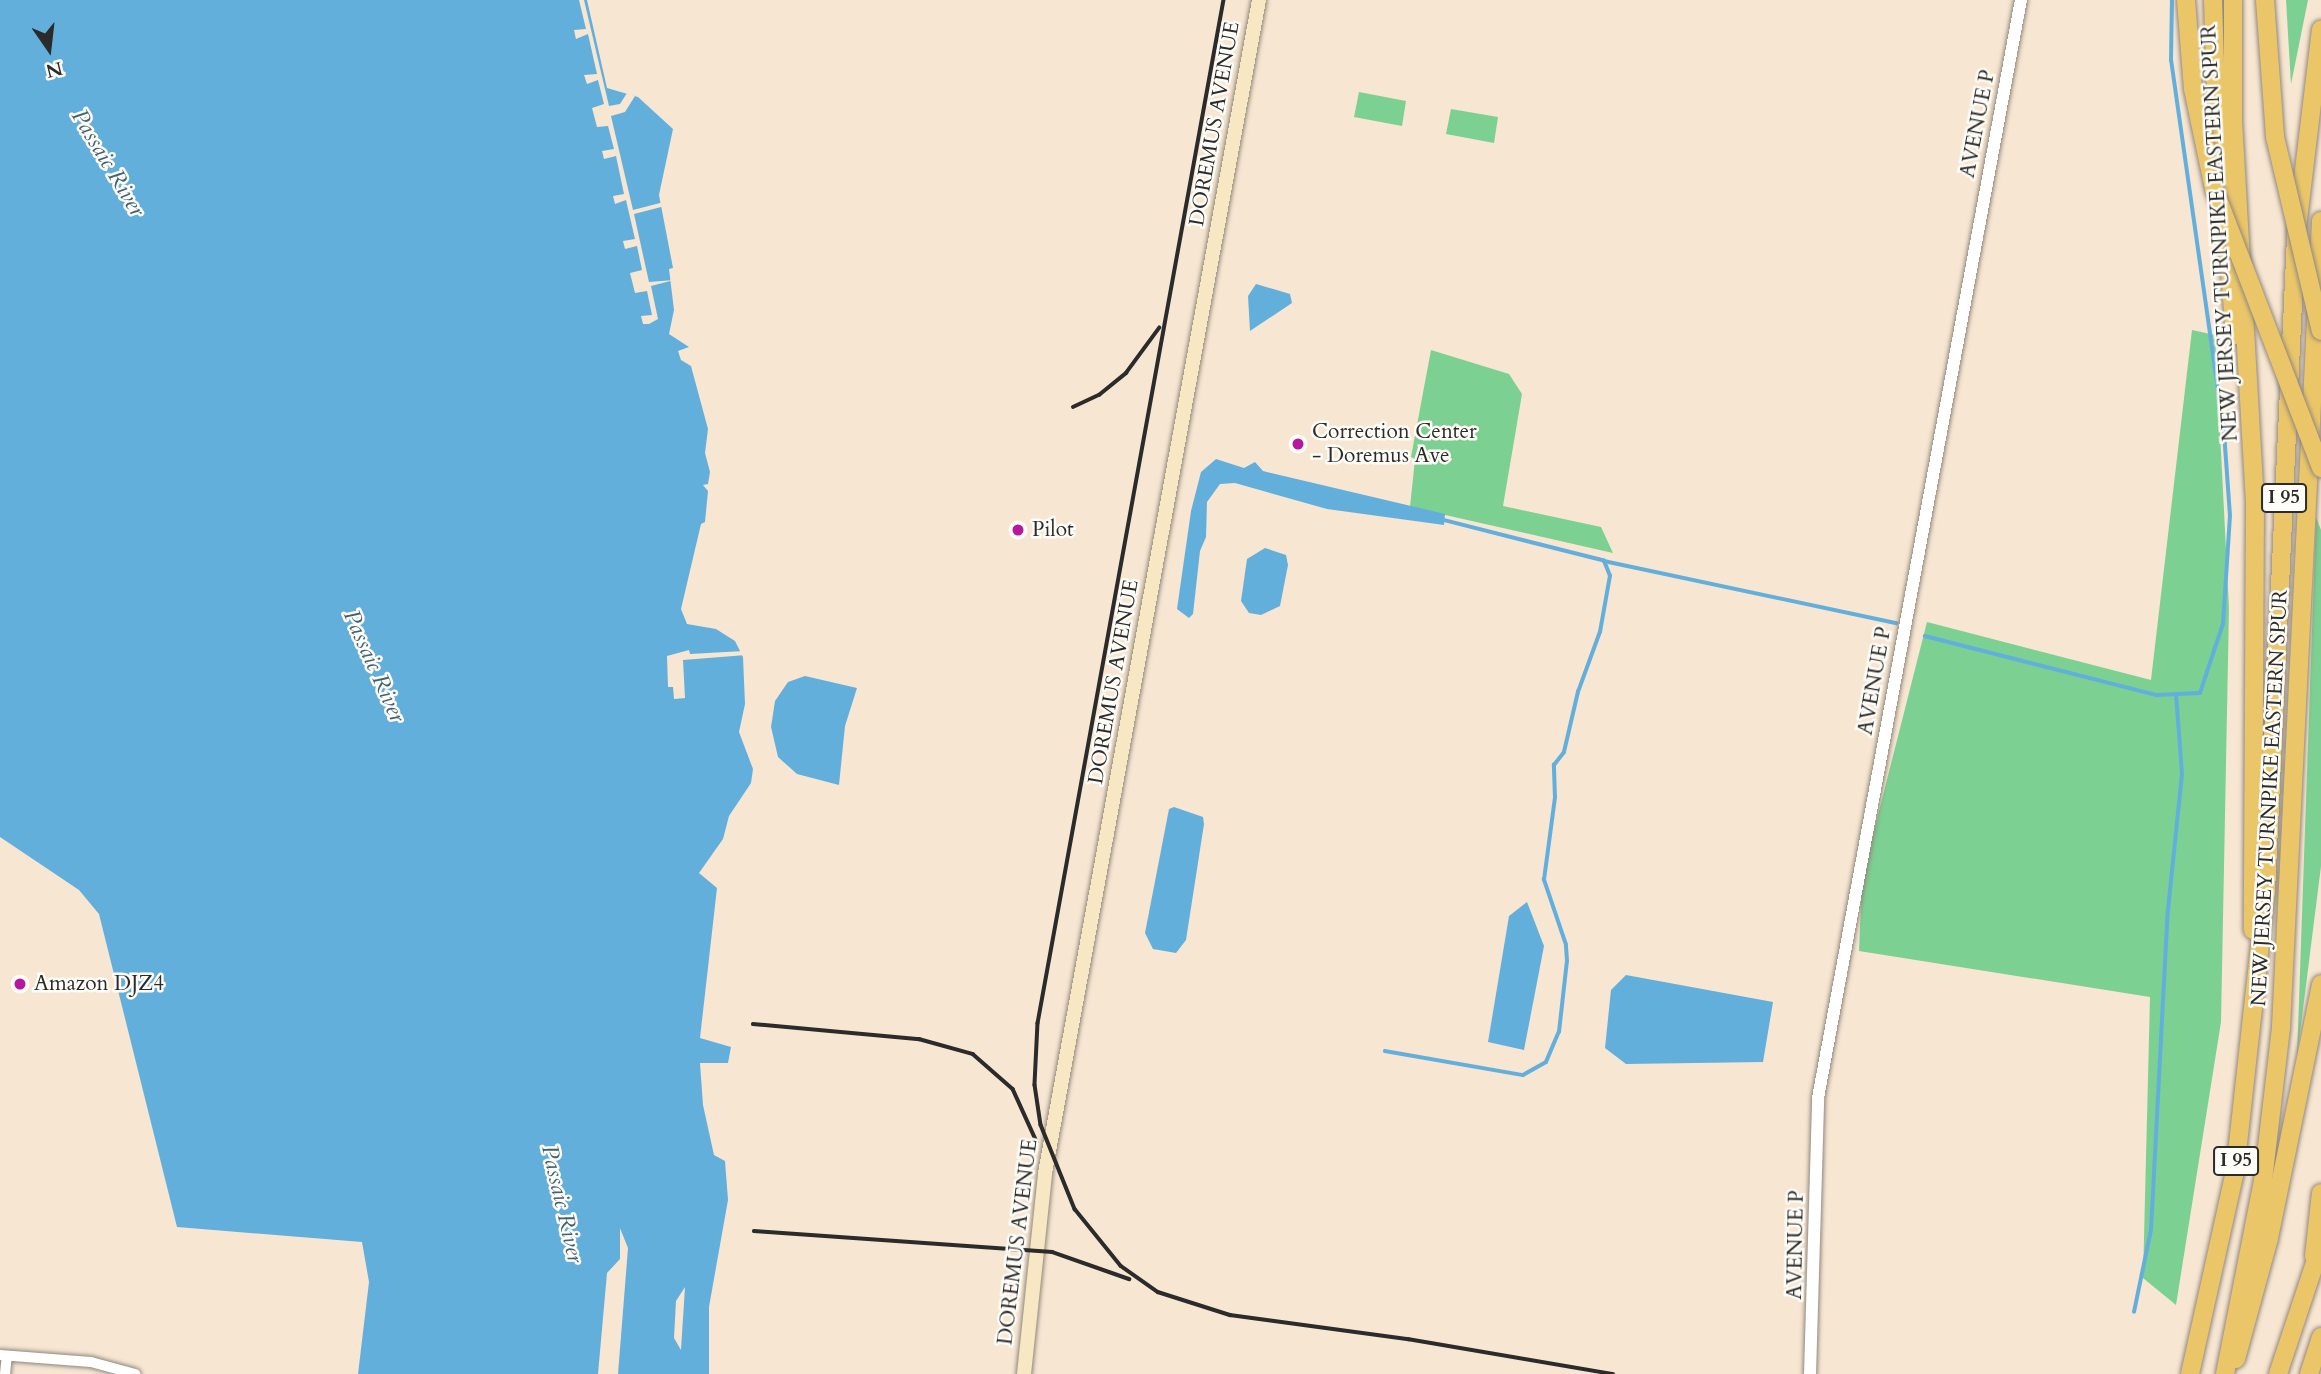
<!DOCTYPE html>
<style>
body{margin:0}
#map{position:relative;width:2321px;height:1374px;overflow:hidden;background:#f7e6d2;font-family:Cardo,serif}
div>[style]{position:absolute}
.green>*{inset:0;background:#7cd092}
.water>*{inset:0;background:#63afdc}
.pier>*{inset:0;background:#f7e6d2}
.stream>*{height:3.5px;margin:-1.75px;padding:0 1.75px;transform-origin:1.75px;border-radius:1.75px;background:#63afdc}
.roads{filter:drop-shadow(0 0 2px #91887e) drop-shadow(0 0 2px #91887e)}
.minor>*{height:10px;margin:-5px;padding:0 5px;transform-origin:5px;border-radius:5px;background:#fff}
.tertiary>*{height:12px;margin:-6px;padding:0 6px;transform-origin:6px;border-radius:6px;background:#fff}
.secondary>*{height:14px;margin:-7px;padding:0 7px;transform-origin:7px;border-radius:7px;background:#f7e8c3}
.motorway>*{height:18px;margin:-9px;padding:0 9px;transform-origin:9px;border-radius:9px;background:#ebc669}
.rail>*{height:3.5px;margin:-1.75px;padding:0 1.75px;transform-origin:1.75px;border-radius:1.75px;background:#2b2b2b}
.bridges{filter:drop-shadow(0 0 2px #91887e) drop-shadow(0 0 2px #91887e)}
.motorway-bridge>*{height:18px;margin:-9px;padding:0 9px;transform-origin:9px;border-radius:9px;background:#ebc669}
.dots>*{width:19px;height:19px;translate:-50% -50%;box-sizing:border-box;border:4px solid #fdfcf7;border-radius:50%}
span{translate:-50% -50%;white-space:nowrap;text-align:center;line-height:1.15;-webkit-text-stroke:5px #fdfcf7;paint-order:stroke}
.shield-label span{padding:2px 5px;background:#fdfcf7;border:2px solid;border-radius:5px;-webkit-text-stroke-width:0}
.shield-label{font-size:19px;color:#2b2b2b;font-weight:700}
.street-label{font-size:21px;color:#2b2b2b}
.poi-label{font-size:21px;color:#2b2b2b}
.left{translate:0 -50%;text-align:left}
.water-label{font-size:23px;color:#416072;font-style:italic}
.north{position:absolute;left:14px;top:14px;width:70px;height:70px;-webkit-text-stroke:5px #fdfcf7;paint-order:stroke;rotate:166deg;font-size:19px;font-weight:700;line-height:28px;text-align:center;color:#2b2b2b}
.north::after{content:'';display:block;margin:auto;width:24px;height:32px;background:#2b2b2b;clip-path:polygon(50% 0,100% 100%,50% 72%,0 100%)}
</style>
<div id="map">
<div class="green">
<div style="clip-path:polygon(2286px 0,2308px 0,2291px 84px)"></div>
<div style="clip-path:polygon(1359px 92px,1406px 101px,1402px 126px,1354px 117px)"></div>
<div style="clip-path:polygon(1451px 109px,1498px 117px,1494px 143px,1446px 134px)"></div>
<div style="clip-path:polygon(2192px 330px,2215px 335px,2229px 608px,2221px 1022px,2176px 1305px,2143px 1278px,2150px 997px,1859px 951px,1862px 878px,1927px 622px,2151px 680px)"></div>
<div style="clip-path:polygon(1431px 350px,1509px 374px,1522px 394px,1503px 506px,1601px 527px,1613px 553px,1410px 507px,1415px 459px,1411px 457px)"></div>
<div style="clip-path:polygon(2316px 517px,2321px 530px,2321px 866px,2297px 1057px)"></div>
</div>
<div class="water">
<div style="clip-path:polygon(0 0,587px 0,607px 88px,638px 97px,673px 129px,659px 195px,673px 268px,669px 269px,674px 310px,669px 334px,689px 347px,678px 351px,681px 360px,691px 366px,708px 429px,705px 453px,710px 472px,708px 484px,703px 485px,708px 491px,705px 522px,701px 524px,681px 609px,687px 624px,716px 629px,735px 641px,743px 657px,745px 704px,739px 732px,753px 769px,751px 783px,729px 816px,723px 839px,699px 873px,717px 888px,700px 1038px,731px 1047px,728px 1063px,700px 1063px,703px 1105px,714px 1155px,725px 1161px,728px 1200px,709px 1307px,709px 1374px,358px 1374px,369px 1282px,362px 1242px,177px 1227px,99px 914px,79px 890px,0 837px)"></div>
<div style="clip-path:polygon(1256px 284px,1290px 294px,1292px 303px,1250px 331px,1248px 296px)"></div>
<div style="clip-path:polygon(1216px 459px,1244px 468px,1255px 462px,1263px 471px,1445px 514px,1444px 525px,1327px 509px,1235px 483px,1220px 484px,1207px 502px,1206px 537px,1200px 551px,1193px 614px,1189px 618px,1177px 609px,1191px 511px,1201px 472px)"></div>
<div style="clip-path:polygon(1265px 548px,1286px 555px,1288px 565px,1280px 606px,1261px 615px,1249px 613px,1241px 601px,1247px 559px)"></div>
<div style="clip-path:polygon(805px 676px,857px 688px,845px 726px,839px 785px,797px 774px,778px 757px,771px 727px,775px 701px,788px 682px)"></div>
<div style="clip-path:polygon(1174px 807px,1203px 817px,1204px 824px,1186px 940px,1176px 953px,1153px 949px,1145px 933px,1169px 809px)"></div>
<div style="clip-path:polygon(1527px 902px,1544px 946px,1524px 1050px,1488px 1042px,1509px 916px)"></div>
<div style="clip-path:polygon(1626px 975px,1773px 1002px,1763px 1062px,1626px 1064px,1605px 1048px,1611px 990px)"></div>
</div>
<div class="pier">
<div style="clip-path:polygon(579px 0,584px 0,609px 106px,620px 104px,627px 93px,635px 96px,625px 112px,611px 116px,633px 210px,664px 202px,665px 206px,634px 214px,649px 282px,674px 280px,651px 286px,658px 319px,649px 324px,643px 324px,641px 316px,652px 315px,647px 291px,635px 293px,630px 273px,642px 270px,637px 246px,625px 249px,623px 241px,635px 239px,626px 200px,615px 204px,613px 196px,624px 194px,616px 156px,604px 159px,602px 151px,614px 149px,608px 126px,597px 127px,592px 108px,604px 104px,598px 80px,587px 84px,584px 75px,597px 74px,588px 34px,576px 39px,574px 30px,586px 29px)"></div>
<div style="clip-path:polygon(689px 650px,690px 654px,744px 651px,746px 655px,683px 660px,685px 698px,674px 699px,673px 687px,668px 687px,667px 656px)"></div>
<div style="clip-path:polygon(620px 1228px,628px 1248px,618px 1374px,598px 1374px,607px 1273px,620px 1259px)"></div>
<div style="clip-path:polygon(685px 1287px,681px 1350px,674px 1338px,676px 1301px)"></div>
</div>
<div class="stream">
<div style="left:1604px;top:561px;width:299px;rotate:12deg"></div>
<div style="left:1925px;top:636px;width:238px;rotate:14.3deg"></div>
<div style="left:2156px;top:695px;width:44px;rotate:-2.6deg"></div>
<div style="left:2200px;top:693px;width:73px;rotate:-71.6deg"></div>
<div style="left:2223px;top:624px;width:108px;rotate:-86.3deg"></div>
<div style="left:2230px;top:516px;width:84px;rotate:-94.1deg"></div>
<div style="left:2224px;top:432px;width:375px;rotate:-98.1deg"></div>
<div style="left:2171px;top:61px;width:61px;rotate:-89.1deg"></div>
<div style="left:1385px;top:1051px;width:140px;rotate:9.9deg"></div>
<div style="left:1523px;top:1075px;width:26px;rotate:-29deg"></div>
<div style="left:1546px;top:1062px;width:33px;rotate:-67deg"></div>
<div style="left:1559px;top:1032px;width:71px;rotate:-83.6deg"></div>
<div style="left:1567px;top:961px;width:16px;rotate:-94deg"></div>
<div style="left:1566px;top:945px;width:69px;rotate:-108.7deg"></div>
<div style="left:1544px;top:880px;width:83px;rotate:-82.4deg"></div>
<div style="left:1555px;top:798px;width:33px;rotate:-92deg"></div>
<div style="left:1554px;top:765px;width:16px;rotate:-52deg"></div>
<div style="left:1564px;top:752px;width:62px;rotate:-76.9deg"></div>
<div style="left:1578px;top:692px;width:64px;rotate:-69.9deg"></div>
<div style="left:1600px;top:632px;width:57px;rotate:-79.9deg"></div>
<div style="left:1610px;top:576px;width:16px;rotate:-112deg"></div>
<div style="left:1604px;top:561px;width:167px;rotate:-165.8deg"></div>
<div style="left:2134px;top:1312px;width:84px;rotate:-78.3deg"></div>
<div style="left:2151px;top:1230px;width:320px;rotate:-87deg"></div>
<div style="left:2168px;top:910px;width:137px;rotate:-84.1deg"></div>
<div style="left:2182px;top:774px;width:79px;rotate:-94.3deg"></div>
</div>
<div class="roads">
<div class="minor">
<div style="left:0;top:1355px;width:91px;rotate:4.4deg"></div>
<div style="left:91px;top:1362px;width:46px;rotate:15.3deg"></div>
<div style="left:5px;top:1374px;width:18px;rotate:-84deg"></div>
</div>
<div class="tertiary">
<div style="left:1810px;top:1374px;width:276px;rotate:-88.3deg"></div>
<div style="left:1818px;top:1098px;width:1117px;rotate:-79.53deg"></div>
</div>
<div class="secondary">
<div style="left:1024px;top:1374px;width:202px;rotate:-84deg"></div>
<div style="left:1045px;top:1173px;width:1192px;rotate:-79.66deg"></div>
</div>
<div class="motorway">
<div style="left:2213px;top:0;width:95px;rotate:88.2deg"></div>
<div style="left:2216px;top:95px;width:241px;rotate:85.5deg"></div>
<div style="left:2233px;top:0;width:121px;rotate:90deg"></div>
<div style="left:2233px;top:121px;width:383px;rotate:86.7deg"></div>
<div style="left:2255px;top:503px;width:427px;rotate:90.3deg"></div>
<div style="left:2314px;top:1256px;width:63px;rotate:-83.7deg"></div>
<div style="left:2236px;top:1359px;width:125px;rotate:-74.7deg"></div>
<div style="left:2269px;top:1238px;width:259px;rotate:-78.4deg"></div>
<div style="left:2190px;top:1374px;width:208px;rotate:-77.5deg"></div>
<div style="left:2235px;top:1171px;width:281px;rotate:-83.7deg"></div>
<div style="left:2266px;top:892px;width:657px;rotate:-87.38deg"></div>
<div style="left:2296px;top:236px;width:208px;rotate:-83.1deg"></div>
<div style="left:2225px;top:1374px;width:197px;rotate:-78.9deg"></div>
<div style="left:2263px;top:1181px;width:155px;rotate:-83.3deg"></div>
<div style="left:2281px;top:1027px;width:807px;rotate:-87.16deg"></div>
<div style="left:2278px;top:1374px;width:136px;rotate:-71.6deg"></div>
<div style="left:2309px;top:1374px;width:39px;rotate:-72deg"></div>
</div>
</div>
<div class="rail">
<div style="left:1224px;top:0;width:1040px;rotate:100.3deg"></div>
<div style="left:1038px;top:1023px;width:62px;rotate:92.8deg"></div>
<div style="left:1035px;top:1085px;width:40px;rotate:81.5deg"></div>
<div style="left:1041px;top:1125px;width:91px;rotate:68deg"></div>
<div style="left:1075px;top:1209px;width:73px;rotate:51.1deg"></div>
<div style="left:1121px;top:1266px;width:45px;rotate:35.1deg"></div>
<div style="left:1158px;top:1292px;width:76px;rotate:17.7deg"></div>
<div style="left:1230px;top:1315px;width:180px;rotate:7.7deg"></div>
<div style="left:1408px;top:1339px;width:208px;rotate:9.7deg"></div>
<div style="left:1073px;top:407px;width:29px;rotate:-25deg"></div>
<div style="left:1099px;top:395px;width:35px;rotate:-39deg"></div>
<div style="left:1126px;top:373px;width:56px;rotate:-53.7deg"></div>
<div style="left:753px;top:1024px;width:167px;rotate:5.2deg"></div>
<div style="left:919px;top:1039px;width:56px;rotate:15.5deg"></div>
<div style="left:973px;top:1054px;width:53px;rotate:41.2deg"></div>
<div style="left:1013px;top:1089px;width:58px;rotate:65.6deg"></div>
<div style="left:754px;top:1231px;width:299px;rotate:4deg"></div>
<div style="left:1052px;top:1252px;width:82px;rotate:19.3deg"></div>
</div>
<div class="bridges">
<div class="motorway-bridge">
<div style="left:2186px;top:0;width:89px;rotate:85.5deg"></div>
<div style="left:2193px;top:89px;width:102px;rotate:78.1deg"></div>
<div style="left:2214px;top:189px;width:299px;rotate:69deg"></div>
<div style="left:2265px;top:0;width:137px;rotate:85.8deg"></div>
<div style="left:2275px;top:137px;width:199px;rotate:76.7deg"></div>
</div>
</div>
<div class="dots">
<div style="left:1298px;top:444px;background:#b5179e"></div>
<div style="left:1018px;top:530px;background:#b5179e"></div>
<div style="left:20px;top:984px;background:#b5179e"></div>
</div>
<div class="shield-label">
<span style="left:2284px;top:498px">I 95</span>
<span style="left:2236px;top:1161px">I 95</span>
</div>
<div class="street-label">
<span style="left:1215px;top:124px;rotate:-80deg">DOREMUS AVENUE</span>
<span style="left:1978px;top:124px;rotate:-79deg">AVENUE P</span>
<span style="left:2220px;top:233px;rotate:-93deg">NEW JERSEY TURNPIKE EASTERN SPUR</span>
<span style="left:1875px;top:681px;rotate:-80deg">AVENUE P</span>
<span style="left:1114px;top:682px;rotate:-80deg">DOREMUS AVENUE</span>
<span style="left:2270px;top:798px;rotate:-87deg">NEW JERSEY TURNPIKE EASTERN SPUR</span>
<span style="left:1018px;top:1242px;rotate:-83deg">DOREMUS AVENUE</span>
<span style="left:1796px;top:1245px;rotate:-89deg">AVENUE P</span>
</div>
<div class="poi-label">
<span class="left" style="left:1312px;top:444px">Correction Center<br>- Doremus Ave</span>
<span class="left" style="left:1032px;top:530px">Pilot</span>
<span class="left" style="left:34px;top:984px">Amazon DJZ4</span>
</div>
<div class="water-label">
<span style="left:108px;top:163px;rotate:59deg">Passaic River</span>
<span style="left:374px;top:666px;rotate:66deg">Passaic River</span>
<span style="left:562px;top:1204px;rotate:77deg">Passaic River</span>
</div>
<div class="north">N</div>
</div>
